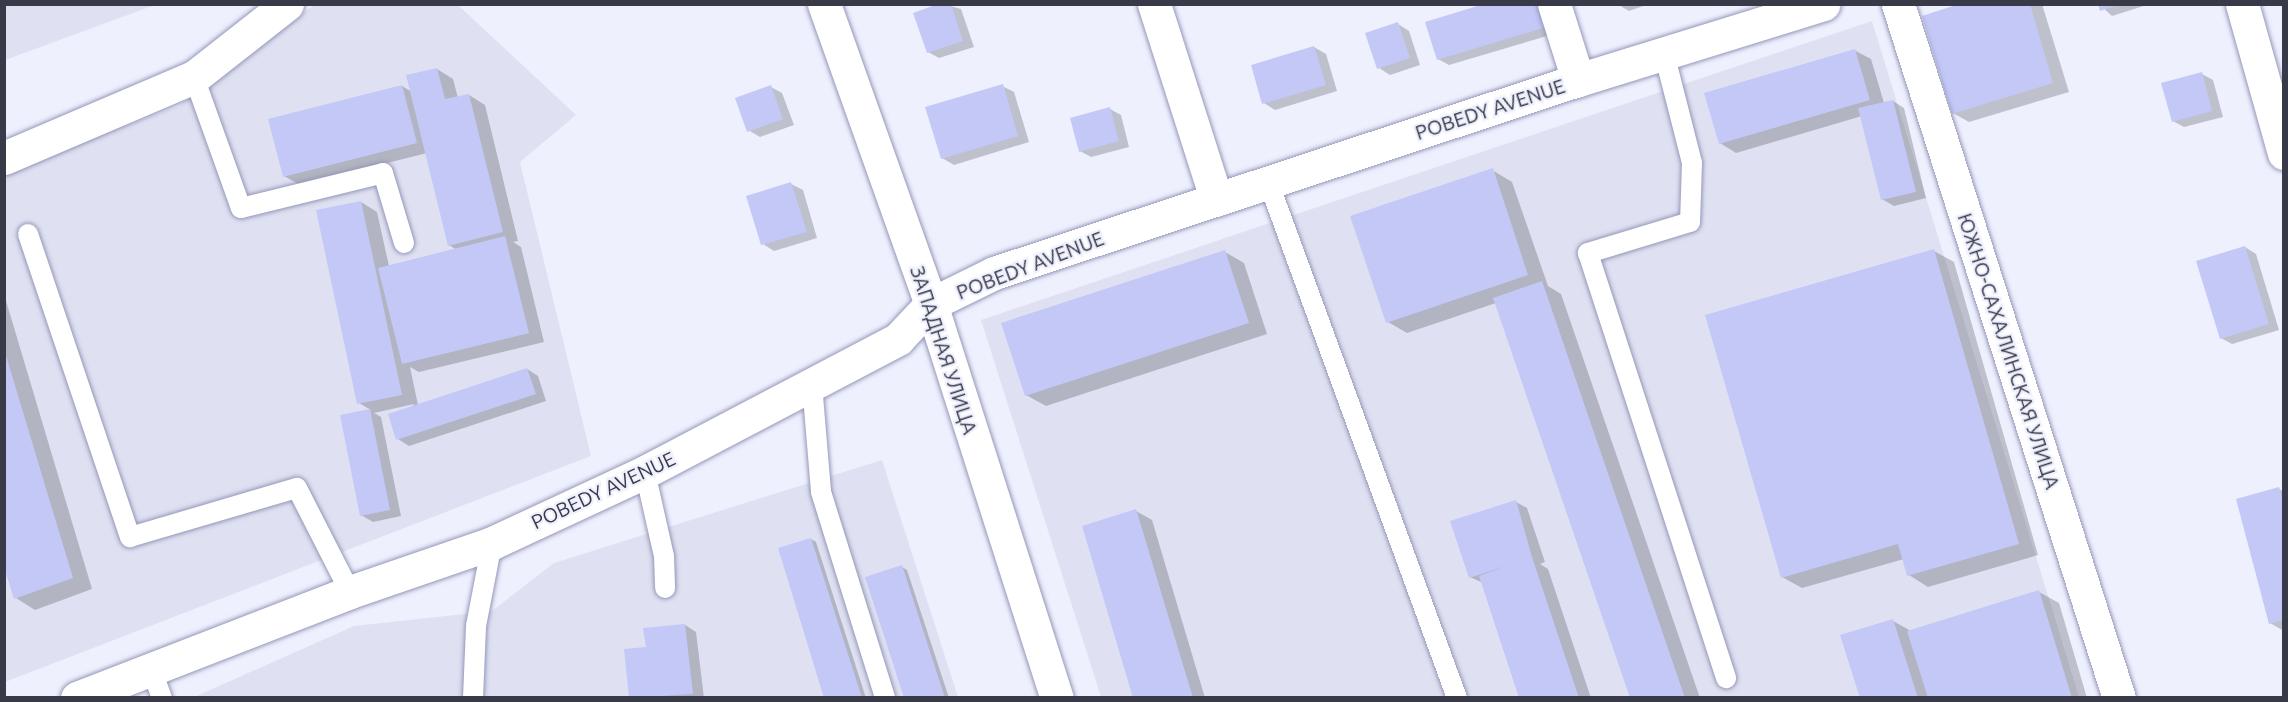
<!DOCTYPE html>
<meta charset="utf-8">
<style>
body{margin:0}
#map{position:relative;width:2288px;height:702px;overflow:hidden;background:#eef0fe;font-family:Ubuntu,sans-serif}
div>[style]{position:absolute}
.built>*{inset:0;background:#dfe1f2}
.shadow>*{inset:0;background:#0003}
.building>*{inset:0;background:#c3c8f7}
.roads{filter:drop-shadow(0 0 2px #9497b8) drop-shadow(0 0 2px #9497b8)}
.lane>*{height:20px;margin:-10px;padding:0 10px;transform-origin:10px;border-radius:10px;background:#fff}
.street>*{height:33px;margin:-16.5px;padding:0 16.5px;transform-origin:16.5px;border-radius:16.5px;background:#fff}
span{translate:-50% -50%;white-space:nowrap;text-align:center;line-height:1.15;-webkit-text-stroke:4.5px #eef0fe;paint-order:stroke}
.street-label{font-size:20px;color:#383a47}
.frame{position:absolute;inset:0;border:6px solid #383a47;pointer-events:none}
</style>
<div id="map">
<div class="built">
<div style="clip-path:polygon(5px 4px,155px 4px,155px 5px,5px 60px)"></div>
<div style="clip-path:polygon(314px 5px,458px 5px,576px 115px,520px 162px,591px 456px,5px 682px,4px 171px,179px 106px)"></div>
<div style="clip-path:polygon(1872px 21px,2079px 697px,1101px 697px,981px 320px)"></div>
<div style="clip-path:polygon(882px 460px,958px 697px,192px 698px,354px 626px,492px 611px,554px 563px)"></div>
</div>
<div class="shadow">
<div style="clip-path:polygon(943px 4px,961px 9px,974px 47px,939px 58px,928px 52px)"></div>
<div style="clip-path:polygon(1548px 4px,1557px 33px,1449px 65px,1438px 59px)"></div>
<div style="clip-path:polygon(1617px 4px,1649px 4px,1629px 11px)"></div>
<div style="clip-path:polygon(1964px 4px,2042px 4px,2069px 92px,1969px 122px,1953px 113px)"></div>
<div style="clip-path:polygon(2099px 4px,2150px 4px,2112px 16px)"></div>
<div style="clip-path:polygon(1398px 24px,1409px 31px,1420px 65px,1390px 75px,1379px 68px)"></div>
<div style="clip-path:polygon(1314px 47px,1326px 54px,1337px 91px,1275px 110px,1264px 103px)"></div>
<div style="clip-path:polygon(1854px 50px,1871px 59px,1884px 103px,1893px 101px,1904px 108px,1926px 198px,1894px 206px,1882px 199px,1862px 116px,1736px 153px,1720px 143px)"></div>
<div style="clip-path:polygon(437px 69px,453px 79px,458px 98px,469px 95px,485px 105px,518px 241px,513px 242px,521px 247px,544px 342px,419px 372px,410px 367px,418px 405px,527px 369px,538px 376px,546px 401px,409px 446px,398px 439px,414px 404px,374px 413px,381px 417px,401px 516px,373px 522px,361px 515px,342px 416px,371px 410px,359px 403px,361px 202px,377px 212px,389px 266px,457px 250px,449px 245px,427px 153px,300px 185px,284px 176px,402px 86px,412px 92px)"></div>
<div style="clip-path:polygon(2202px 74px,2213px 80px,2223px 117px,2184px 127px,2173px 121px)"></div>
<div style="clip-path:polygon(1002px 86px,1014px 92px,1029px 142px,954px 165px,942px 158px)"></div>
<div style="clip-path:polygon(771px 87px,782px 93px,794px 125px,760px 137px,748px 130px)"></div>
<div style="clip-path:polygon(1110px 109px,1121px 115px,1129px 147px,1091px 157px,1080px 151px)"></div>
<div style="clip-path:polygon(1492px 170px,1512px 182px,1548px 286px,1561px 294px,1700px 698px,1631px 698px,1496px 303px,1407px 333px,1388px 322px)"></div>
<div style="clip-path:polygon(791px 184px,803px 190px,817px 238px,774px 251px,763px 244px)"></div>
<div style="clip-path:polygon(2245px 247px,2256px 254px,2279px 330px,2232px 344px,2221px 338px)"></div>
<div style="clip-path:polygon(1934px 251px,1954px 262px,2038px 555px,1928px 587px,1909px 575px,1904px 559px,1802px 588px,1782px 577px)"></div>
<div style="clip-path:polygon(1225px 252px,1244px 263px,1267px 334px,1046px 406px,1026px 395px)"></div>
<div style="clip-path:polygon(4px 294px,92px 589px,35px 610px,16px 598px,4px 561px)"></div>
<div style="clip-path:polygon(2279px 489px,2284px 492px,2284px 631px,2270px 623px)"></div>
<div style="clip-path:polygon(1516px 502px,1527px 508px,1545px 562px,1540px 564px,1548px 569px,1591px 698px,1520px 698px,1483px 583px,1470px 577px)"></div>
<div style="clip-path:polygon(1136px 511px,1152px 520px,1205px 698px,1135px 698px)"></div>
<div style="clip-path:polygon(811px 539px,816px 542px,866px 698px,825px 698px)"></div>
<div style="clip-path:polygon(902px 567px,907px 570px,949px 698px,906px 698px)"></div>
<div style="clip-path:polygon(2039px 592px,2059px 603px,2087px 698px,1861px 698px,1893px 621px,1911px 631px)"></div>
<div style="clip-path:polygon(685px 625px,696px 632px,704px 698px,631px 698px,647px 649px)"></div>
</div>
<div class="building">
<div style="clip-path:polygon(938px 4px,951px 4px,963px 41px,927px 53px,913px 13px)"></div>
<div style="clip-path:polygon(1484px 4px,1540px 4px,1546px 27px,1437px 60px,1425px 22px)"></div>
<div style="clip-path:polygon(1959px 4px,2030px 4px,2053px 83px,1952px 114px,1922px 16px)"></div>
<div style="clip-path:polygon(2098px 4px,2118px 4px,2118px 5px,2100px 11px)"></div>
<div style="clip-path:polygon(1398px 22px,1410px 58px,1377px 69px,1365px 33px)"></div>
<div style="clip-path:polygon(1314px 46px,1326px 85px,1262px 104px,1251px 65px)"></div>
<div style="clip-path:polygon(1855px 49px,1870px 100px,1719px 144px,1704px 93px)"></div>
<div style="clip-path:polygon(437px 68px,445px 99px,469px 94px,503px 232px,448px 246px,406px 75px)"></div>
<div style="clip-path:polygon(2202px 72px,2212px 111px,2172px 122px,2161px 83px)"></div>
<div style="clip-path:polygon(1003px 84px,1018px 136px,941px 159px,925px 107px)"></div>
<div style="clip-path:polygon(402px 85px,417px 143px,283px 177px,268px 119px)"></div>
<div style="clip-path:polygon(771px 85px,783px 119px,747px 132px,735px 98px)"></div>
<div style="clip-path:polygon(1893px 100px,1916px 192px,1881px 200px,1858px 108px)"></div>
<div style="clip-path:polygon(1110px 107px,1119px 141px,1079px 152px,1070px 118px)"></div>
<div style="clip-path:polygon(1493px 168px,1528px 275px,1386px 323px,1350px 216px)"></div>
<div style="clip-path:polygon(791px 182px,807px 232px,761px 245px,746px 196px)"></div>
<div style="clip-path:polygon(361px 201px,402px 395px,357px 404px,316px 210px)"></div>
<div style="clip-path:polygon(505px 236px,529px 333px,402px 364px,378px 268px)"></div>
<div style="clip-path:polygon(2245px 246px,2269px 324px,2220px 339px,2196px 261px)"></div>
<div style="clip-path:polygon(1934px 249px,2019px 544px,1907px 576px,1898px 544px,1781px 578px,1705px 315px)"></div>
<div style="clip-path:polygon(1225px 250px,1249px 323px,1025px 396px,1001px 323px)"></div>
<div style="clip-path:polygon(1542px 281px,1685px 698px,1630px 698px,1493px 298px)"></div>
<div style="clip-path:polygon(4px 349px,73px 578px,14px 599px,4px 567px)"></div>
<div style="clip-path:polygon(527px 368px,536px 394px,396px 440px,388px 414px)"></div>
<div style="clip-path:polygon(370px 409px,390px 510px,360px 516px,340px 415px)"></div>
<div style="clip-path:polygon(2279px 487px,2284px 504px,2284px 620px,2269px 624px,2236px 499px)"></div>
<div style="clip-path:polygon(1516px 500px,1532px 557px,1579px 698px,1519px 698px,1479px 576px,1506px 566px,1469px 578px,1450px 521px)"></div>
<div style="clip-path:polygon(1136px 509px,1193px 698px,1133px 698px,1082px 526px)"></div>
<div style="clip-path:polygon(811px 538px,862px 698px,824px 698px,778px 548px)"></div>
<div style="clip-path:polygon(902px 565px,945px 698px,904px 698px,865px 577px)"></div>
<div style="clip-path:polygon(2039px 590px,2072px 698px,1928px 698px,1907px 631px)"></div>
<div style="clip-path:polygon(1893px 619px,1918px 698px,1860px 698px,1840px 635px)"></div>
<div style="clip-path:polygon(685px 624px,693px 694px,629px 698px,624px 649px,646px 647px,643px 628px)"></div>
</div>
<div class="roads">
<div class="lane">
<div style="left:1664px;top:53px;width:114px;rotate:75.7deg"></div>
<div style="left:1692px;top:163px;width:59px;rotate:91.9deg"></div>
<div style="left:1690px;top:222px;width:107px;rotate:163.1deg"></div>
<div style="left:1588px;top:253px;width:447px;rotate:72deg"></div>
<div style="left:194px;top:77px;width:139px;rotate:70.3deg"></div>
<div style="left:241px;top:208px;width:146px;rotate:-13.8deg"></div>
<div style="left:383px;top:173px;width:73px;rotate:73.3deg"></div>
<div style="left:1268px;top:181px;width:550px;rotate:69.92deg"></div>
<div style="left:28px;top:234px;width:320px;rotate:71.4deg"></div>
<div style="left:130px;top:537px;width:174px;rotate:-16.4deg"></div>
<div style="left:297px;top:488px;width:117px;rotate:63deg"></div>
<div style="left:812px;top:384px;width:108px;rotate:85.2deg"></div>
<div style="left:821px;top:492px;width:216px;rotate:72.7deg"></div>
<div style="left:645px;top:472px;width:86px;rotate:77.3deg"></div>
<div style="left:664px;top:556px;width:32px;rotate:88deg"></div>
<div style="left:151px;top:668px;width:32px;rotate:70deg"></div>
<div style="left:473px;top:698px;width:72px;rotate:-87.6deg"></div>
<div style="left:476px;top:626px;width:85px;rotate:-79.1deg"></div>
</div>
<div class="street">
<div style="left:824px;top:4px;width:319px;rotate:70.4deg"></div>
<div style="left:931px;top:304px;width:414px;rotate:72.3deg"></div>
<div style="left:1154px;top:4px;width:204px;rotate:72.3deg"></div>
<div style="left:1554px;top:4px;width:80px;rotate:72.5deg"></div>
<div style="left:1898px;top:4px;width:728px;rotate:72.34deg"></div>
<div style="left:2242px;top:4px;width:155px;rotate:74.3deg"></div>
<div style="left:4px;top:158px;width:207px;rotate:-23.1deg"></div>
<div style="left:194px;top:77px;width:118px;rotate:-38.1deg"></div>
<div style="left:77px;top:698px;width:293px;rotate:-21.2deg"></div>
<div style="left:350px;top:592px;width:150px;rotate:-19deg"></div>
<div style="left:492px;top:543px;width:169px;rotate:-24.9deg"></div>
<div style="left:645px;top:472px;width:286px;rotate:-27.7deg"></div>
<div style="left:898px;top:339px;width:48px;rotate:-46.7deg"></div>
<div style="left:931px;top:304px;width:70px;rotate:-26.2deg"></div>
<div style="left:994px;top:273px;width:615px;rotate:-18.29deg"></div>
<div style="left:1578px;top:80px;width:257px;rotate:-17.2deg"></div>
</div>
</div>
<div class="street-label">
<span style="left:1490px;top:109px;rotate:-18deg">POBEDY AVENUE</span>
<span style="left:1030px;top:265px;rotate:-21deg">POBEDY AVENUE</span>
<span style="left:944px;top:350px;rotate:72deg">ЗАПАДНАЯ УЛИЦА</span>
<span style="left:2009px;top:351px;rotate:72deg">ЮЖНО-САХАЛИНСКАЯ УЛИЦА</span>
<span style="left:603px;top:490px;rotate:-25deg">POBEDY AVENUE</span>
</div>
<div class="frame"></div>
</div>
